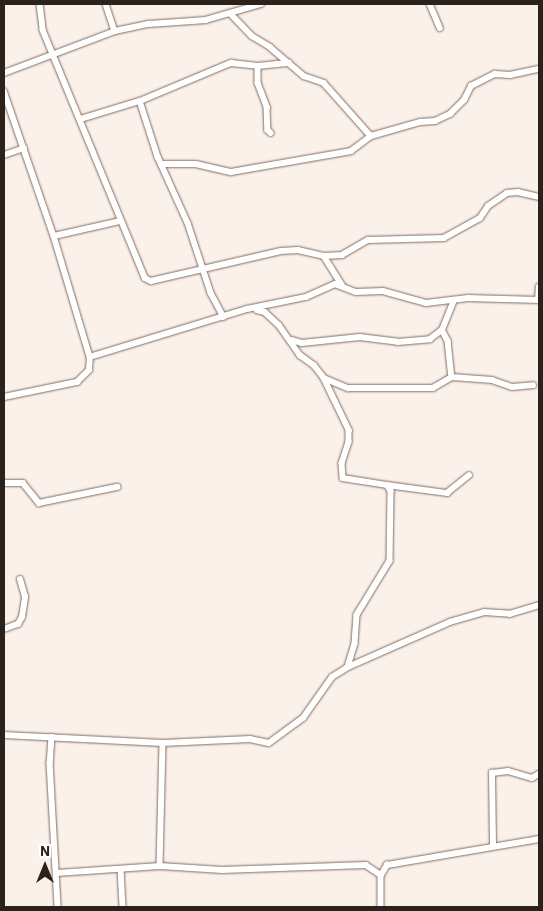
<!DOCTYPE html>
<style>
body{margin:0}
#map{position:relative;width:543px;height:911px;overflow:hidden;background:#fbf1eb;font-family:"IBM Plex Sans",sans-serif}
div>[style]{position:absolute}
.roads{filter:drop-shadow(0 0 1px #826c5e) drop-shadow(0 0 1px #826c5e)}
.street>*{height:5.5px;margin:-2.75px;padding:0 2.75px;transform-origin:2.75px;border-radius:2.75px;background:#fff}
span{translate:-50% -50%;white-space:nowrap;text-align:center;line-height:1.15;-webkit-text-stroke:5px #fff;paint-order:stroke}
.frame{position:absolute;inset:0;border:5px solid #2b221c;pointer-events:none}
.north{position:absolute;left:20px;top:841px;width:50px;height:50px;-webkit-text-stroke:4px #fff;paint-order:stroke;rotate:0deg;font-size:14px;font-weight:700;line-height:20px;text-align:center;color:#2b221c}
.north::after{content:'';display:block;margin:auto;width:18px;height:22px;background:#2b221c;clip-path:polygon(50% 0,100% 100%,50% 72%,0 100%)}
</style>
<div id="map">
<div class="roads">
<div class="street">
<div style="left:40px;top:4px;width:26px;rotate:83deg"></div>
<div style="left:43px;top:30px;width:268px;rotate:67.6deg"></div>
<div style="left:145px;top:278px;width:7px;rotate:27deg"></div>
<div style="left:151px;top:281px;width:133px;rotate:-13deg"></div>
<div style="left:281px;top:251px;width:17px;rotate:-3deg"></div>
<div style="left:298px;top:250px;width:27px;rotate:13deg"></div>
<div style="left:324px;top:256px;width:34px;rotate:58deg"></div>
<div style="left:106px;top:4px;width:28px;rotate:72deg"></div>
<div style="left:430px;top:4px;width:26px;rotate:67deg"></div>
<div style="left:230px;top:13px;width:32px;rotate:46deg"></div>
<div style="left:252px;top:36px;width:21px;rotate:31deg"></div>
<div style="left:270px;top:47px;width:45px;rotate:40.5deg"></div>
<div style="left:304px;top:76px;width:21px;rotate:19deg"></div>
<div style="left:324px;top:83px;width:71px;rotate:48.4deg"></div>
<div style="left:258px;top:66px;width:17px;rotate:90deg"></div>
<div style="left:258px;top:83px;width:26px;rotate:69deg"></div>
<div style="left:267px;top:107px;width:23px;rotate:88deg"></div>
<div style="left:268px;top:130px;width:4px;rotate:45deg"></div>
<div style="left:4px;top:73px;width:119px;rotate:-20.7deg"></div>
<div style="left:115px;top:31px;width:35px;rotate:-12deg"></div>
<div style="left:149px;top:24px;width:57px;rotate:-4deg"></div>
<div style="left:206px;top:20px;width:57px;rotate:-16.2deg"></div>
<div style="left:4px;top:91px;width:153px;rotate:71deg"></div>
<div style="left:54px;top:236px;width:126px;rotate:73.4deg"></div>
<div style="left:140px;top:101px;width:59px;rotate:72.2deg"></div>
<div style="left:158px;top:157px;width:72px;rotate:65.6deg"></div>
<div style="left:188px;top:223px;width:74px;rotate:71.8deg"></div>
<div style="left:211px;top:293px;width:27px;rotate:62deg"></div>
<div style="left:81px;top:119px;width:62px;rotate:-17deg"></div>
<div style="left:140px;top:101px;width:99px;rotate:-22.7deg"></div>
<div style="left:231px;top:63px;width:27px;rotate:6deg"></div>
<div style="left:258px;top:66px;width:31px;rotate:-6deg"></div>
<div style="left:4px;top:155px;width:21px;rotate:-19deg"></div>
<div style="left:161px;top:164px;width:35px"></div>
<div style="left:196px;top:164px;width:36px;rotate:13deg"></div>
<div style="left:231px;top:172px;width:122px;rotate:-9.9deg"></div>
<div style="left:351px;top:151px;width:25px;rotate:-37deg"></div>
<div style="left:371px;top:136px;width:51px;rotate:-15.9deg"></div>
<div style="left:420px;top:122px;width:15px;rotate:-4deg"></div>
<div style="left:435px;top:121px;width:17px;rotate:-25deg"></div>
<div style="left:450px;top:114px;width:20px;rotate:-45deg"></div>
<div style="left:464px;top:100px;width:16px;rotate:-63deg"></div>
<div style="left:471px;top:86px;width:27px;rotate:-27deg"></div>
<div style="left:495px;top:74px;width:15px;rotate:4deg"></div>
<div style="left:510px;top:75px;width:30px;rotate:-12deg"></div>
<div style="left:54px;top:236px;width:68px;rotate:-12.8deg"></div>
<div style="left:324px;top:256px;width:18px;rotate:-3deg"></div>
<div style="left:342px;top:255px;width:30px;rotate:-30deg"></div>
<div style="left:368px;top:240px;width:76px;rotate:-1.5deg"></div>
<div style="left:444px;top:238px;width:41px;rotate:-29.1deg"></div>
<div style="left:480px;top:218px;width:14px;rotate:-56deg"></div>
<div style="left:488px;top:206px;width:23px;rotate:-34deg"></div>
<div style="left:507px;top:193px;width:11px;rotate:-5deg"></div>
<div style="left:518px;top:192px;width:22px;rotate:13deg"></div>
<div style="left:538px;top:300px;width:13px;rotate:-86deg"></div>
<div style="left:257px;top:310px;width:8px;rotate:14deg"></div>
<div style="left:265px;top:312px;width:19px;rotate:43deg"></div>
<div style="left:279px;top:325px;width:37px;rotate:55deg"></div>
<div style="left:300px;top:355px;width:17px;rotate:36deg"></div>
<div style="left:314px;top:365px;width:16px;rotate:52deg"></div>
<div style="left:324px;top:378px;width:58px;rotate:64.3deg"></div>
<div style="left:349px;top:430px;width:12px;rotate:90deg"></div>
<div style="left:349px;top:442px;width:22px;rotate:108deg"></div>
<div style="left:342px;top:463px;width:15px;rotate:86deg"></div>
<div style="left:343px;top:478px;width:45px;rotate:9deg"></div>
<div style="left:387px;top:485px;width:7px;rotate:56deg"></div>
<div style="left:391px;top:491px;width:70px;rotate:90.8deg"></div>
<div style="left:390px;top:561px;width:63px;rotate:121.4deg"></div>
<div style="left:357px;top:615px;width:29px;rotate:94deg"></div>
<div style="left:355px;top:644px;width:24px;rotate:107deg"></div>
<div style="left:442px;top:330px;width:13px;rotate:61deg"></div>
<div style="left:448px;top:341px;width:36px;rotate:84deg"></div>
<div style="left:292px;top:340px;width:10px;rotate:17deg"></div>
<div style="left:302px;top:343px;width:58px;rotate:-5.9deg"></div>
<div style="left:360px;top:337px;width:38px;rotate:7deg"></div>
<div style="left:398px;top:342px;width:32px;rotate:-5deg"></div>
<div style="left:430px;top:339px;width:15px;rotate:-37deg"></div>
<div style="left:442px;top:330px;width:32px;rotate:-68deg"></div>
<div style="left:324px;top:378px;width:26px;rotate:23deg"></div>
<div style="left:348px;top:388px;width:85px"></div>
<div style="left:433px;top:388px;width:22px;rotate:-30deg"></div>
<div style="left:452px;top:377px;width:40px;rotate:4.3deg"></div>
<div style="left:492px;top:380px;width:21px;rotate:19deg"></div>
<div style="left:512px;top:387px;width:21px;rotate:-5deg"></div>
<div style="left:4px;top:397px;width:75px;rotate:-11.6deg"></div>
<div style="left:77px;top:382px;width:17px;rotate:-45deg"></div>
<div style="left:89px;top:370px;width:13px;rotate:-86deg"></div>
<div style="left:90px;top:357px;width:164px;rotate:-17deg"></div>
<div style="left:247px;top:309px;width:60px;rotate:-11.5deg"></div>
<div style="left:306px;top:297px;width:32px;rotate:-24deg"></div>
<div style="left:335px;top:284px;width:22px;rotate:21deg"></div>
<div style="left:356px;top:292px;width:27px;rotate:-2deg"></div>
<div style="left:383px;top:291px;width:45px;rotate:15.6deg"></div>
<div style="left:426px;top:303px;width:42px;rotate:-6.8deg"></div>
<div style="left:468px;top:298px;width:71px;rotate:1.6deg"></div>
<div style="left:4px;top:483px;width:19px"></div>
<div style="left:23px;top:483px;width:26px;rotate:51deg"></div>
<div style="left:39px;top:503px;width:80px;rotate:-11.6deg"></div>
<div style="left:387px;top:485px;width:61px;rotate:7.6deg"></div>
<div style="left:447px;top:493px;width:28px;rotate:-39deg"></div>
<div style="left:4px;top:629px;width:15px;rotate:-20deg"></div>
<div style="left:18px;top:624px;width:8px;rotate:-60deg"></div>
<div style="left:22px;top:617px;width:20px;rotate:-81deg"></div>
<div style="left:25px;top:597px;width:18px;rotate:-106deg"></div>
<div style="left:4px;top:735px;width:159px;rotate:2.9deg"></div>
<div style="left:163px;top:743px;width:87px;rotate:-2.6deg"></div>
<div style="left:250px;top:739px;width:19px;rotate:12deg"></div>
<div style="left:269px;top:743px;width:42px;rotate:-36.3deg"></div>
<div style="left:303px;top:718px;width:50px;rotate:-54.7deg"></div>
<div style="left:332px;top:677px;width:19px;rotate:-32deg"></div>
<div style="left:348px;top:667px;width:111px;rotate:-23.8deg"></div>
<div style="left:450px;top:622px;width:35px;rotate:-16deg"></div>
<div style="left:484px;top:612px;width:26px;rotate:4deg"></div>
<div style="left:510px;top:614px;width:30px;rotate:-17deg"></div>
<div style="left:52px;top:737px;width:26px;rotate:94deg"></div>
<div style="left:50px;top:763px;width:144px;rotate:86.8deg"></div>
<div style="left:163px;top:743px;width:123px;rotate:91.4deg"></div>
<div style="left:160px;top:866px;width:62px;rotate:3.7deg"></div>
<div style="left:222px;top:870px;width:144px;rotate:-2deg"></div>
<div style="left:366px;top:865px;width:18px;rotate:34deg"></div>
<div style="left:381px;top:875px;width:32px;rotate:90deg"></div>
<div style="left:493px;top:845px;width:72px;rotate:-90.8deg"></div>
<div style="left:492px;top:773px;width:16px;rotate:-7deg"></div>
<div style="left:508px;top:771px;width:25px;rotate:16deg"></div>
<div style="left:532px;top:778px;width:8px;rotate:-30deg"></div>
<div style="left:121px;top:869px;width:38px;rotate:87deg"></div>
<div style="left:57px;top:873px;width:103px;rotate:-3.9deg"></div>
<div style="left:381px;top:875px;width:12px;rotate:-59deg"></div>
<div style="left:387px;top:865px;width:6px;rotate:-9deg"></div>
<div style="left:393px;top:864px;width:148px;rotate:-9.7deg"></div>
</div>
</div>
<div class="frame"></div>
<div class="north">N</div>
</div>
